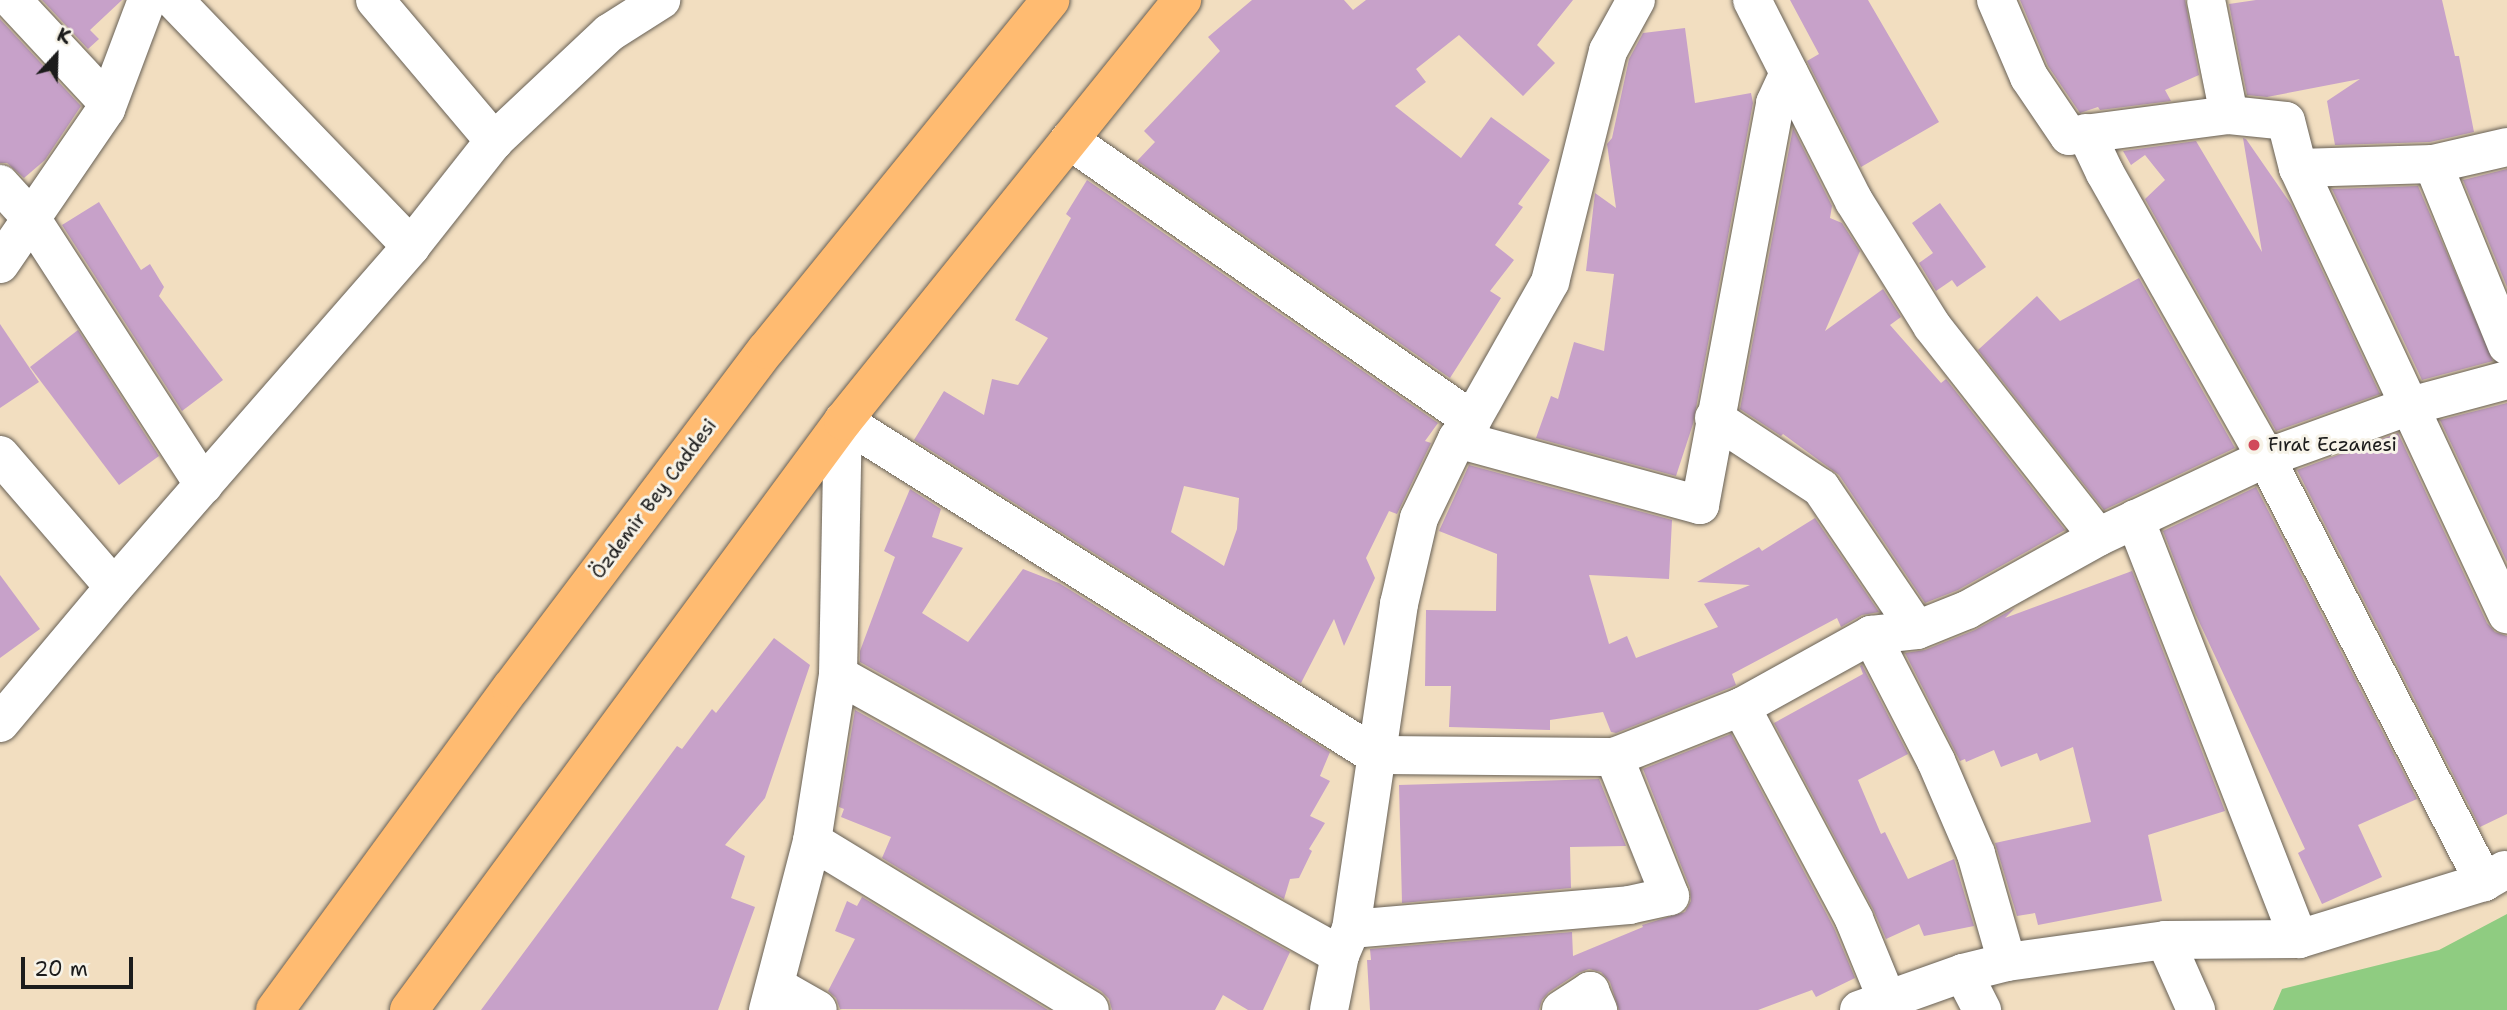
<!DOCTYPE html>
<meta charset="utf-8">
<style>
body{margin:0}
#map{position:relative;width:2507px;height:1010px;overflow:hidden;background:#f2dec0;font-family:"Shantell Sans",sans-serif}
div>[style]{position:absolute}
.green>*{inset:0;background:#8fcc81}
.building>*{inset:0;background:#c7a1c9}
.roads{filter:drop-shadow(0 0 2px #676055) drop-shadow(0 0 2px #676055)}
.minor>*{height:38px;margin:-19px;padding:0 19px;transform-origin:19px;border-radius:19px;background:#fff}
.major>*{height:38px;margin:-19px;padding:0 19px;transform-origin:19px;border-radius:19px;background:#ffbb71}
.dots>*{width:19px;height:19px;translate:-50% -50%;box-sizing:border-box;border:4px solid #f7f3e8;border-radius:50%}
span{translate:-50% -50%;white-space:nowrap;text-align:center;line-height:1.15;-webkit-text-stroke:6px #f7f3e8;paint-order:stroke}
.poi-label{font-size:19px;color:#1c1c1c}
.left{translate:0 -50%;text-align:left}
.street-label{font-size:19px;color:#1c1c1c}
.north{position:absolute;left:21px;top:21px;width:70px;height:70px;-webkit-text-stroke:5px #f7f3e8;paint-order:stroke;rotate:22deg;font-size:19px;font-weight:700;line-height:28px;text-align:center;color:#1c1c1c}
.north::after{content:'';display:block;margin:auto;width:24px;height:32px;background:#1c1c1c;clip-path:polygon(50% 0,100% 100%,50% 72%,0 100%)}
.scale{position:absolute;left:21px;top:957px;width:112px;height:32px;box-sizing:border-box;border:4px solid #1c1c1c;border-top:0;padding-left:9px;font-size:21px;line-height:24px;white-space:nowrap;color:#1c1c1c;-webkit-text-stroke:5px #f7f3e8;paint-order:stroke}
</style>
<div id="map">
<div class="green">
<div style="clip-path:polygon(2507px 914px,2507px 1010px,2273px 1010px,2282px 989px,2439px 950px)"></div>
</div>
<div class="building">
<div style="clip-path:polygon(42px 0,122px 0,90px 30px,99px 39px,88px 49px)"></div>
<div style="clip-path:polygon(1252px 0,1344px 0,1353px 10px,1366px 0,1573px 0,1537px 45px,1555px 63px,1523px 96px,1459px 35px,1416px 69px,1426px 82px,1395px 106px,1461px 158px,1491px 117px,1550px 160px,1518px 204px,1523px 207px,1495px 245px,1514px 260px,1490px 291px,1501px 298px,1450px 378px,1137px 161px,1155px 142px,1144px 131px,1220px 51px,1208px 37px)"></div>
<div style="clip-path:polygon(1790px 0,1868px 0,1939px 122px,1861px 167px,1807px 61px,1819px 54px)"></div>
<div style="clip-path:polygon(2020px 0,2185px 0,2199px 75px,2165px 90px,2171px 101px,2100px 110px,2098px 107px,2080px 113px,2048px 66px)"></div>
<div style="clip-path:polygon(2256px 0,2442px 0,2455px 56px,2459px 56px,2474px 132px,2430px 142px,2335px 145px,2327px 101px,2360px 79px,2267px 97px,2247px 95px,2229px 4px)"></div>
<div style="clip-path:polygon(0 19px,81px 106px,45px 160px,24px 178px,7px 163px,0 163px)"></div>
<div style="clip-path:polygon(1685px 28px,1695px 103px,1751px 93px,1753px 103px,1693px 424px,1676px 476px,1536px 438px,1551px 396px,1558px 399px,1574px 342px,1604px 351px,1614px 274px,1586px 271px,1595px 193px,1616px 208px,1607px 144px,1612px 138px,1629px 59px,1643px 33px)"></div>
<div style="clip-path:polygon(1793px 128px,1832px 206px,1830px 218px,1842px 223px,1860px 251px,1825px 331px,1883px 289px,1901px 317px,1890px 325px,1941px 383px,1946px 379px,2065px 530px,1958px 590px,1925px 603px,1839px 475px,1783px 434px,1781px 436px,1740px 409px)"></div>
<div style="clip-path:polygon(2243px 138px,2246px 139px,2291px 204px,2380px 394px,2276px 431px,2145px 199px,2165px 180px,2145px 155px,2131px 165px,2123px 151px,2196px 141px,2262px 252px)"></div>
<div style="clip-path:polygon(2507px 169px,2507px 287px,2463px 180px)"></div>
<div style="clip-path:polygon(evenodd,1087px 180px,1438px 423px,1425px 441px,1431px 443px,1397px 514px,1389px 511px,1366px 558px,1375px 578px,1344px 646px,1334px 619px,1301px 683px,914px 440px,944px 391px,984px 415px,992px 379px,1018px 385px,1048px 338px,1015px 320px,1071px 218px,1066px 214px,1087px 180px,1184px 486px,1239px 498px,1237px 529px,1224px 566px,1171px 532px,1184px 486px)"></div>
<div style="clip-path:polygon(2418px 186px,2493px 361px,2422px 380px,2332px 189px)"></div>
<div style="clip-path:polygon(99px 202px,141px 270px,150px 264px,164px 287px,159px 296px,223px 380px,182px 411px,62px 225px)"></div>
<div style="clip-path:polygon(1940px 203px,1986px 267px,1957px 287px,1952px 280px,1936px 291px,1919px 263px,1933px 253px,1912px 223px)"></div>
<div style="clip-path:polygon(2139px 278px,2235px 448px,2104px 510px,1978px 350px,2037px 296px,2060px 321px)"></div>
<div style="clip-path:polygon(0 324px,39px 382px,0 408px)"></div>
<div style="clip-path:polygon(78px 330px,159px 456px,119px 485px,30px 367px)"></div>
<div style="clip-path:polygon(2507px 403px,2507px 562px,2440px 420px)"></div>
<div style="clip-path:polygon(2398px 433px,2487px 623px,2495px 632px,2507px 636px,2507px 814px,2480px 827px,2297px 470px)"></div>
<div style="clip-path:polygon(1469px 465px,1672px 520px,1669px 579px,1589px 575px,1609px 644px,1627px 636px,1636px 658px,1718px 627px,1704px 604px,1750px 585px,1697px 582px,1759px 547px,1762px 551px,1815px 518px,1879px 612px,1862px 615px,1841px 627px,1837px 618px,1732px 674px,1736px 685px,1732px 687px,1616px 733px,1611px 732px,1603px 712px,1550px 720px,1550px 730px,1449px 727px,1451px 686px,1425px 686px,1426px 610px,1496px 611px,1497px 554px,1439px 531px)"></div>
<div style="clip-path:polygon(2256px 487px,2417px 799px,2358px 825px,2382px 877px,2322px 904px,2298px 853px,2305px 849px,2195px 613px,2163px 531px)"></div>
<div style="clip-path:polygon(910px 489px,941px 509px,932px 537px,963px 548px,922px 613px,968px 642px,1023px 569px,1059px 583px,1330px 752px,1320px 776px,1330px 781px,1310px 816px,1325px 823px,1309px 849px,1312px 851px,1299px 878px,1290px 879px,1284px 899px,860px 662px,860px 651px,895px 557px,884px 551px)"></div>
<div style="clip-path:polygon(2132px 571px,2225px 811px,2148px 835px,2162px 901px,2038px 925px,2035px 913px,2017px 916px,1995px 843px,2091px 822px,2073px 747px,2040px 761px,2037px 753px,2001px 767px,1994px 750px,1966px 762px,1965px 759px,1960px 761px,1905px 653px,1925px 650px,1975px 630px,2015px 608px,2005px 618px)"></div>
<div style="clip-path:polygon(0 575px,40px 629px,0 658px)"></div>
<div style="clip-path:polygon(774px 638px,810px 665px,765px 798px,725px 845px,745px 856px,731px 898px,755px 907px,718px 1010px,481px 1010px,677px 746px,682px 749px,712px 709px,716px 713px)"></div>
<div style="clip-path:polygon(1862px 665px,1908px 754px,1858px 780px,1881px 834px,1885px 832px,1908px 879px,1954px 859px,1974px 926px,1924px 936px,1919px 924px,1886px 939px,1873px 909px,1774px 723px,1863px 674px,1860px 666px)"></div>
<div style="clip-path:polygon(855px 710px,1290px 952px,1263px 1010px,1248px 1010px,1223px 995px,1215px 1010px,1112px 1010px,1109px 999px,1101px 991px,882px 858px,891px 837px,841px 817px,844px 809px,839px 807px)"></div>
<div style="clip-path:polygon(1731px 734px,1834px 928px,1855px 978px,1816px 997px,1812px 990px,1758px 1010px,1619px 1010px,1610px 982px,1601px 972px,1589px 969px,1578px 973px,1549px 992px,1542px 1000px,1539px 1010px,1370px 1010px,1367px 960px,1371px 960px,1370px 949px,1572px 932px,1573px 956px,1643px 927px,1642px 925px,1685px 912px,1691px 901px,1690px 888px,1643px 769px)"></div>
<div style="clip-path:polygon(1599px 779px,1626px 846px,1570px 847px,1571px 888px,1402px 903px,1399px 785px)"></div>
<div style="clip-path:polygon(862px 897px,1048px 1010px,840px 1009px,836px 998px,828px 991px,855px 939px,835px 931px,847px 901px,857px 906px)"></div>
</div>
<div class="roads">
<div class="minor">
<div style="left:12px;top:0;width:139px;rotate:47deg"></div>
<div style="left:174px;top:0;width:342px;rotate:46.1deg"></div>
<div style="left:375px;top:0;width:185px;rotate:49.8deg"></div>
<div style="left:1752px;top:0;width:225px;rotate:63.1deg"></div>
<div style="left:1854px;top:201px;width:147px;rotate:58deg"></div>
<div style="left:1932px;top:326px;width:268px;rotate:51.8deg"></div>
<div style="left:1996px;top:0;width:84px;rotate:66.8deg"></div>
<div style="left:2029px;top:77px;width:71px;rotate:55.9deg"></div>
<div style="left:2069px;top:136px;width:161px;rotate:-7.5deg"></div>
<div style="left:2229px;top:115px;width:57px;rotate:6deg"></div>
<div style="left:2286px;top:121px;width:49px;rotate:75.7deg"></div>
<div style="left:2298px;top:168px;width:135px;rotate:-1.7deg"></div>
<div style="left:2433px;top:164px;width:76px;rotate:-12.9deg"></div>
<div style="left:2206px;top:0;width:117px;rotate:78.7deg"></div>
<div style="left:2086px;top:133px;width:44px;rotate:64.6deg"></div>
<div style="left:2105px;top:173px;width:327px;rotate:60.5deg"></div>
<div style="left:2266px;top:458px;width:477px;rotate:62.8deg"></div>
<div style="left:1069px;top:140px;width:491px;rotate:34.8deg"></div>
<div style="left:2433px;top:164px;width:196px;rotate:67.8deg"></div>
<div style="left:2298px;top:168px;width:493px;rotate:64.9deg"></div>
<div style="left:0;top:184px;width:46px;rotate:47.6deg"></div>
<div style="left:31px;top:218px;width:318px;rotate:57.1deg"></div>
<div style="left:0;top:264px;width:188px;rotate:-55.6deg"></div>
<div style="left:106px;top:109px;width:116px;rotate:-69.4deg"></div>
<div style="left:1714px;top:418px;width:128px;rotate:33.2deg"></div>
<div style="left:1821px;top:488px;width:171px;rotate:55.9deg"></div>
<div style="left:843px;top:421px;width:628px;rotate:32.12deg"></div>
<div style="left:1375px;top:755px;width:239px;rotate:0.5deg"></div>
<div style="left:1614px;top:757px;width:136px;rotate:-21.5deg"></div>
<div style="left:1741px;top:707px;width:149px;rotate:-29deg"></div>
<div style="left:1871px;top:635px;width:46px;rotate:-6.2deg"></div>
<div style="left:1917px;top:630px;width:54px;rotate:-21.8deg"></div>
<div style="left:1967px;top:610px;width:150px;rotate:-29.1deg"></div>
<div style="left:2098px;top:537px;width:186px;rotate:-25.2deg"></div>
<div style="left:2266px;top:458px;width:153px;rotate:-19.9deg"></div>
<div style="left:2410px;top:406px;width:100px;rotate:-15deg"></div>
<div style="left:1457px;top:439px;width:252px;rotate:15.2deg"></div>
<div style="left:1700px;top:505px;width:409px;rotate:-79.4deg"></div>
<div style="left:1775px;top:103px;width:33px;rotate:-65deg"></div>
<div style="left:0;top:455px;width:174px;rotate:49.2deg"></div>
<div style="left:2135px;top:519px;width:451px;rotate:68.7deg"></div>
<div style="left:1871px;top:635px;width:142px;rotate:62.7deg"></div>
<div style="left:1936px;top:761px;width:101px;rotate:66.7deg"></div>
<div style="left:1976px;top:854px;width:112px;rotate:74deg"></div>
<div style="left:838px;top:675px;width:575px;rotate:29.15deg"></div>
<div style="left:1741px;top:707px;width:240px;rotate:61.9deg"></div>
<div style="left:1854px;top:919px;width:90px;rotate:67.7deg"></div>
<div style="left:0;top:723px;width:177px;rotate:-50deg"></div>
<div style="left:114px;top:587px;width:452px;rotate:-48.9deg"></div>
<div style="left:411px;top:246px;width:134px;rotate:-51.7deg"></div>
<div style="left:494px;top:141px;width:158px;rotate:-43.2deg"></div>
<div style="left:609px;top:33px;width:62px;rotate:-32.4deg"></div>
<div style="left:812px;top:841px;width:325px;rotate:31.3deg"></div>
<div style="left:1351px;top:929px;width:279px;rotate:-4.9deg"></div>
<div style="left:1629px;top:905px;width:42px;rotate:-12.4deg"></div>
<div style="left:1670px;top:896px;width:150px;rotate:-111.9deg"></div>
<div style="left:2165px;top:940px;width:77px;rotate:66.1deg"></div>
<div style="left:1963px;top:973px;width:42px;rotate:62.8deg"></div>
<div style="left:776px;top:986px;width:48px;rotate:29.7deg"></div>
<div style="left:768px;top:1010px;width:175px;rotate:-75.4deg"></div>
<div style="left:812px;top:841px;width:168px;rotate:-81.1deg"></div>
<div style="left:838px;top:675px;width:254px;rotate:-88.9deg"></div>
<div style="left:1329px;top:1010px;width:56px;rotate:-78.7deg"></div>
<div style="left:1340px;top:955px;width:28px;rotate:-67deg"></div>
<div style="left:1351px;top:929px;width:329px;rotate:-81.6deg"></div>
<div style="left:1399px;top:604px;width:88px;rotate:-76.9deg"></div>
<div style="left:1419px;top:518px;width:88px;rotate:-64.3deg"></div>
<div style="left:1457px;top:439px;width:24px;rotate:-52deg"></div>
<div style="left:1472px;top:420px;width:159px;rotate:-60.5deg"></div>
<div style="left:1550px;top:282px;width:238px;rotate:-75.9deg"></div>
<div style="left:1608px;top:51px;width:58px;rotate:-61.2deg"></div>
<div style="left:1561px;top:1010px;width:35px;rotate:-33deg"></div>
<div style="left:1590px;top:991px;width:21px;rotate:67deg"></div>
<div style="left:1859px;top:1010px;width:110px;rotate:-19.6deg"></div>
<div style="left:1963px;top:973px;width:45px;rotate:-14deg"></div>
<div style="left:2007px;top:962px;width:160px;rotate:-7.9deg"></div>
<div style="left:2165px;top:940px;width:134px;rotate:-0.4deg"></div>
<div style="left:2299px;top:939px;width:194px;rotate:-17.1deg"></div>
<div style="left:2484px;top:882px;width:24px;rotate:-30deg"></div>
</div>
<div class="major">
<div style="left:275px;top:1010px;width:399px;rotate:-53.8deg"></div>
<div style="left:511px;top:688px;width:423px;rotate:-53deg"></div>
<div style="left:766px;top:350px;width:451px;rotate:-50.9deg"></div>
<div style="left:409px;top:1010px;width:732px;rotate:-53.62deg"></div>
<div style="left:843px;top:421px;width:541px;rotate:-51.16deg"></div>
</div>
</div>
<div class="dots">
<div style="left:2254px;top:445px;background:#d1495b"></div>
</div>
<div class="poi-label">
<span class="left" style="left:2268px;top:445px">Fırat Eczanesi</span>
</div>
<div class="street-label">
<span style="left:654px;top:499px;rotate:-53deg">Özdemir Bey Caddesi</span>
</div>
<div class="north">K</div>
<div class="scale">20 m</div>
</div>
